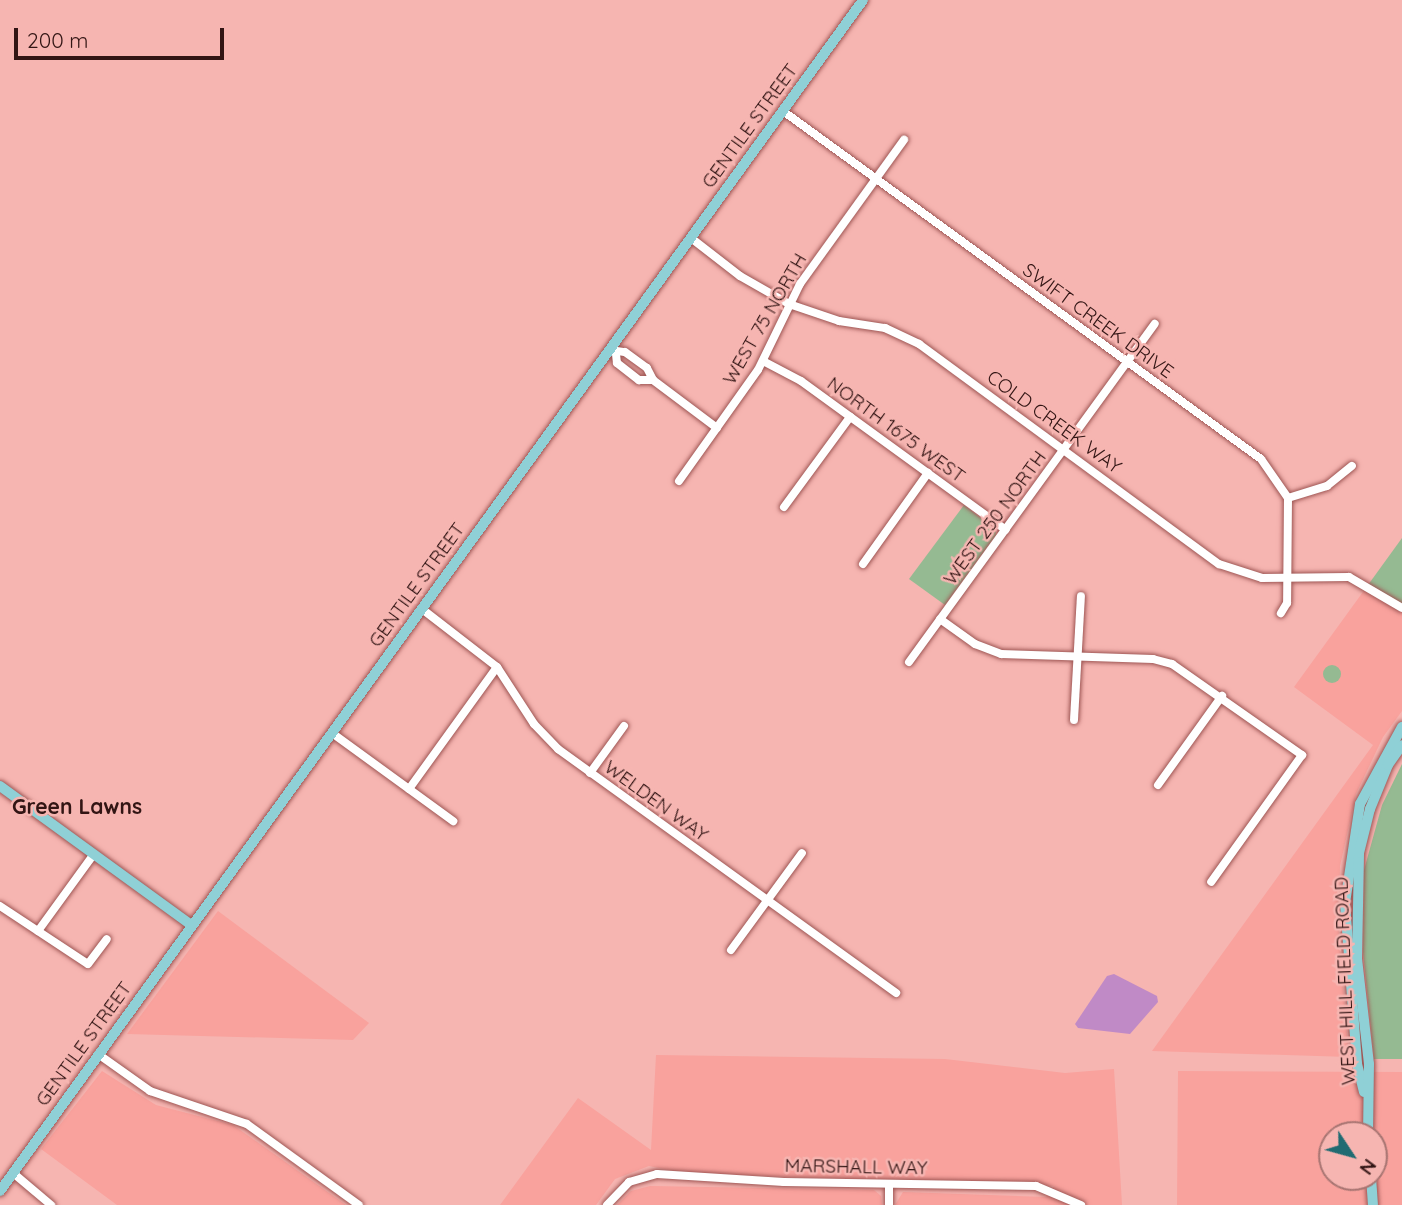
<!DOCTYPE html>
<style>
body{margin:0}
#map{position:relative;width:1402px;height:1205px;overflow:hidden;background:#f6b5b1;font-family:Quicksand,sans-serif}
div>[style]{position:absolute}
.built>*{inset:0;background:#f9a29d}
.green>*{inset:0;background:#95ba92}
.round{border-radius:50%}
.water>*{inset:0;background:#c08ac6}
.roads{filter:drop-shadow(0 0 2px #9e5654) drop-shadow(0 0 2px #9e5654)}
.minor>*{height:8px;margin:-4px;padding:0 4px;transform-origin:4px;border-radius:4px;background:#fff}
.major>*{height:10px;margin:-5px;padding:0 5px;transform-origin:5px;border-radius:5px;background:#8fd0d6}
span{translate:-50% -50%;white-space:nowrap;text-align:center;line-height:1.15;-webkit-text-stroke:5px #f6b5b1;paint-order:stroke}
.street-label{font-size:19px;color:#321514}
.neighbourhood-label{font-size:21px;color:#321514;font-weight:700}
.north{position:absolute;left:1318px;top:1121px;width:70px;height:70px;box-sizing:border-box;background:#f6b5b1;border:2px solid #a87572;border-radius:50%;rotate:126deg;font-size:19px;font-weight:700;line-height:28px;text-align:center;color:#321514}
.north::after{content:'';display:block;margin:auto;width:24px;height:32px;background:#206b72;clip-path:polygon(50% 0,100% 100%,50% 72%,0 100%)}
.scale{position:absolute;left:14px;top:28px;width:210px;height:32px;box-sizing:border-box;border:4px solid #321514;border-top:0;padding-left:9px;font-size:21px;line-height:24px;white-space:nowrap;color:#321514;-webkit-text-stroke:5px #f6b5b1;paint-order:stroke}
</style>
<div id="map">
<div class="built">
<div style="clip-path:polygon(1368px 585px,1402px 608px,1402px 711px,1383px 737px,1356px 794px,1340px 866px,1338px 923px,1349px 1057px,1152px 1051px,1373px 745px,1294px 687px)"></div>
<div style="clip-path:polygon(218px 911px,369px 1023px,353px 1040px,127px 1034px)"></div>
<div style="clip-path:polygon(656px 1055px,945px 1059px,1065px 1073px,1114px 1069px,1122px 1205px,895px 1205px,903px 1192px,1046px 1197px,1054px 1186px,685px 1173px,649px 1166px,615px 1179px,596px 1205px,500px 1205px,578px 1098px,651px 1150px)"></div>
<div style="clip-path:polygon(102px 1071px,156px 1105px,233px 1125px,346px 1205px,117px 1205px,41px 1149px)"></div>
<div style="clip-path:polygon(evenodd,1178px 1071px,1402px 1072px,1402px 1205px,1177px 1205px,1178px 1071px,1332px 1135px,1374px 1135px,1374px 1177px,1332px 1177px,1332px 1135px)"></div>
<div style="clip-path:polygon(650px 1186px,874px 1190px,881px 1196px,882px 1205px,617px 1205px,631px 1191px)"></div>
</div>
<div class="green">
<div style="clip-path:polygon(964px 505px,995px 529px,996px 535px,945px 605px,909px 579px)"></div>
<div style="clip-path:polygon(1402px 538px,1402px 608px,1368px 585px)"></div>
<div class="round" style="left:1323px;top:665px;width:18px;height:18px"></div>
<div style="clip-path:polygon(1402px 764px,1402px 1059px,1374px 1059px,1363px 952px,1364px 870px,1382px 805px)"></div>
</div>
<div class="water">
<div style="clip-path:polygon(1114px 974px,1157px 996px,1158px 1002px,1130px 1034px,1078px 1028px,1075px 1024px,1107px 976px)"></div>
</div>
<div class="roads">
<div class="minor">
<div style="left:783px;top:111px;width:591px;rotate:36.06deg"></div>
<div style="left:1261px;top:459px;width:47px;rotate:55.3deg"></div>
<div style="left:1288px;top:498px;width:105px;rotate:90.5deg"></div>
<div style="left:1287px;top:603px;width:12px;rotate:121deg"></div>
<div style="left:691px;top:238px;width:62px;rotate:37.8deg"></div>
<div style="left:740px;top:276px;width:56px;rotate:29.7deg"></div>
<div style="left:789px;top:304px;width:53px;rotate:18.8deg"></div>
<div style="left:839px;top:321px;width:47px;rotate:8.7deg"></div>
<div style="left:885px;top:328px;width:38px;rotate:25deg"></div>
<div style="left:919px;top:344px;width:372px;rotate:36.3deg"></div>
<div style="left:1219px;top:564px;width:45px;rotate:18deg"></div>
<div style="left:1262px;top:578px;width:87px;rotate:-0.7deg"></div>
<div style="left:1349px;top:577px;width:61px;rotate:30.3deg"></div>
<div style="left:610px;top:350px;width:15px;rotate:8deg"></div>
<div style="left:625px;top:352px;width:27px;rotate:36deg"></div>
<div style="left:647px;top:368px;width:13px;rotate:63deg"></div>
<div style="left:653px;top:380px;width:80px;rotate:36.9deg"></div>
<div style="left:616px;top:354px;width:9px;rotate:84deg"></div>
<div style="left:617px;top:363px;width:28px;rotate:38deg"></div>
<div style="left:639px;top:380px;width:14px"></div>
<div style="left:763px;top:361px;width:43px;rotate:27.8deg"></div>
<div style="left:801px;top:381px;width:253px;rotate:36deg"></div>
<div style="left:679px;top:481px;width:136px;rotate:-54.6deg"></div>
<div style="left:758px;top:370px;width:96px;rotate:-64deg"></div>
<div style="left:800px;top:284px;width:178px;rotate:-54.2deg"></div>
<div style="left:1288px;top:498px;width:41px;rotate:-17.1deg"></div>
<div style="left:1327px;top:486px;width:32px;rotate:-39deg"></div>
<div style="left:784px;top:507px;width:112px;rotate:-53.7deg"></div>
<div style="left:863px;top:564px;width:112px;rotate:-54.5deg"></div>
<div style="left:422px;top:609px;width:95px;rotate:37.7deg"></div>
<div style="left:497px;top:667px;width:68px;rotate:57deg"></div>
<div style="left:534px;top:724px;width:35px;rotate:46deg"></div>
<div style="left:558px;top:749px;width:417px;rotate:35.8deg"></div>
<div style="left:940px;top:619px;width:43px;rotate:35.5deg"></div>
<div style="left:975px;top:644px;width:28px;rotate:21deg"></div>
<div style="left:1001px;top:654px;width:152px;rotate:1.9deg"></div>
<div style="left:1153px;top:659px;width:20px;rotate:15deg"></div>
<div style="left:1172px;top:664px;width:159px;rotate:35deg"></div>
<div style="left:1302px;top:755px;width:156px;rotate:125.6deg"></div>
<div style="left:909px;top:662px;width:418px;rotate:-54deg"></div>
<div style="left:1074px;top:720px;width:124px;rotate:-86.8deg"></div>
<div style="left:332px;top:733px;width:150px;rotate:36deg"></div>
<div style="left:590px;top:773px;width:58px;rotate:-54.1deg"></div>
<div style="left:1158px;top:785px;width:110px;rotate:-54.3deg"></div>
<div style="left:409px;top:789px;width:150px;rotate:-54.2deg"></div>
<div style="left:0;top:906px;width:105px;rotate:33.4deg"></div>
<div style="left:88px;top:964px;width:31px;rotate:-53deg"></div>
<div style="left:38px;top:931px;width:95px;rotate:-54deg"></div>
<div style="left:731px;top:950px;width:120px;rotate:-53.8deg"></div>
<div style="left:98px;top:1054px;width:64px;rotate:35.4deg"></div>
<div style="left:150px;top:1091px;width:102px;rotate:18.8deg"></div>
<div style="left:247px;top:1124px;width:138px;rotate:35.9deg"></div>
<div style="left:13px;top:1173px;width:50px;rotate:40.1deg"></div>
<div style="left:889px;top:1184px;width:21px;rotate:90deg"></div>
<div style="left:607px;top:1205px;width:32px;rotate:-46deg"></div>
<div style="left:629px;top:1182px;width:29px;rotate:-16deg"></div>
<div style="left:657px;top:1174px;width:127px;rotate:3.6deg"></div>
<div style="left:784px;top:1182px;width:252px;rotate:0.9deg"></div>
<div style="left:1036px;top:1186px;width:49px;rotate:22.9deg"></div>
</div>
<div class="major">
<div style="left:0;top:786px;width:236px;rotate:36deg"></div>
<div style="left:1364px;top:1092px;width:30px;rotate:-104deg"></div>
<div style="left:1357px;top:1063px;width:160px;rotate:-94.3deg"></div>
<div style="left:1345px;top:903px;width:100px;rotate:-81.4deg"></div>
<div style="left:1360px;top:804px;width:88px;rotate:-61.4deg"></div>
<div style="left:1368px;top:1135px;width:71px;rotate:-89.2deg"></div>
<div style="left:1369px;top:1064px;width:106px;rotate:-96.5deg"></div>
<div style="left:1357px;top:959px;width:106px;rotate:-88.9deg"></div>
<div style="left:1359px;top:853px;width:45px;rotate:-76deg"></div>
<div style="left:1370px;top:809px;width:48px;rotate:-67.8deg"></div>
<div style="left:1388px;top:765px;width:24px;rotate:-55deg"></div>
<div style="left:1371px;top:1177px;width:28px;rotate:86deg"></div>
<div style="left:0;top:1191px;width:1471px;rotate:-54.07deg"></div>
</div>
</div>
<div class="street-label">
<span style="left:750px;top:126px;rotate:-54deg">GENTILE STREET</span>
<span style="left:765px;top:319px;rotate:-60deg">WEST 75 NORTH</span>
<span style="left:1098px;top:321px;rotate:36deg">SWIFT CREEK DRIVE</span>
<span style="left:1054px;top:422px;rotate:36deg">COLD CREEK WAY</span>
<span style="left:896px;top:430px;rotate:36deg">NORTH 1675 WEST</span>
<span style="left:995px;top:518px;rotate:-54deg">WEST 250 NORTH</span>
<span style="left:417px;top:585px;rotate:-54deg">GENTILE STREET</span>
<span style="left:656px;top:801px;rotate:36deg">WELDEN WAY</span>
<span style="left:1345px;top:981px;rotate:-92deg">WEST HILL FIELD ROAD</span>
<span style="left:84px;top:1044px;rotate:-54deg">GENTILE STREET</span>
<span style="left:856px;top:1167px;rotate:1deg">MARSHALL WAY</span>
</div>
<div class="neighbourhood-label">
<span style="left:77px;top:806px">Green Lawns</span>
</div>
<div class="north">N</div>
<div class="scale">200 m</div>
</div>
